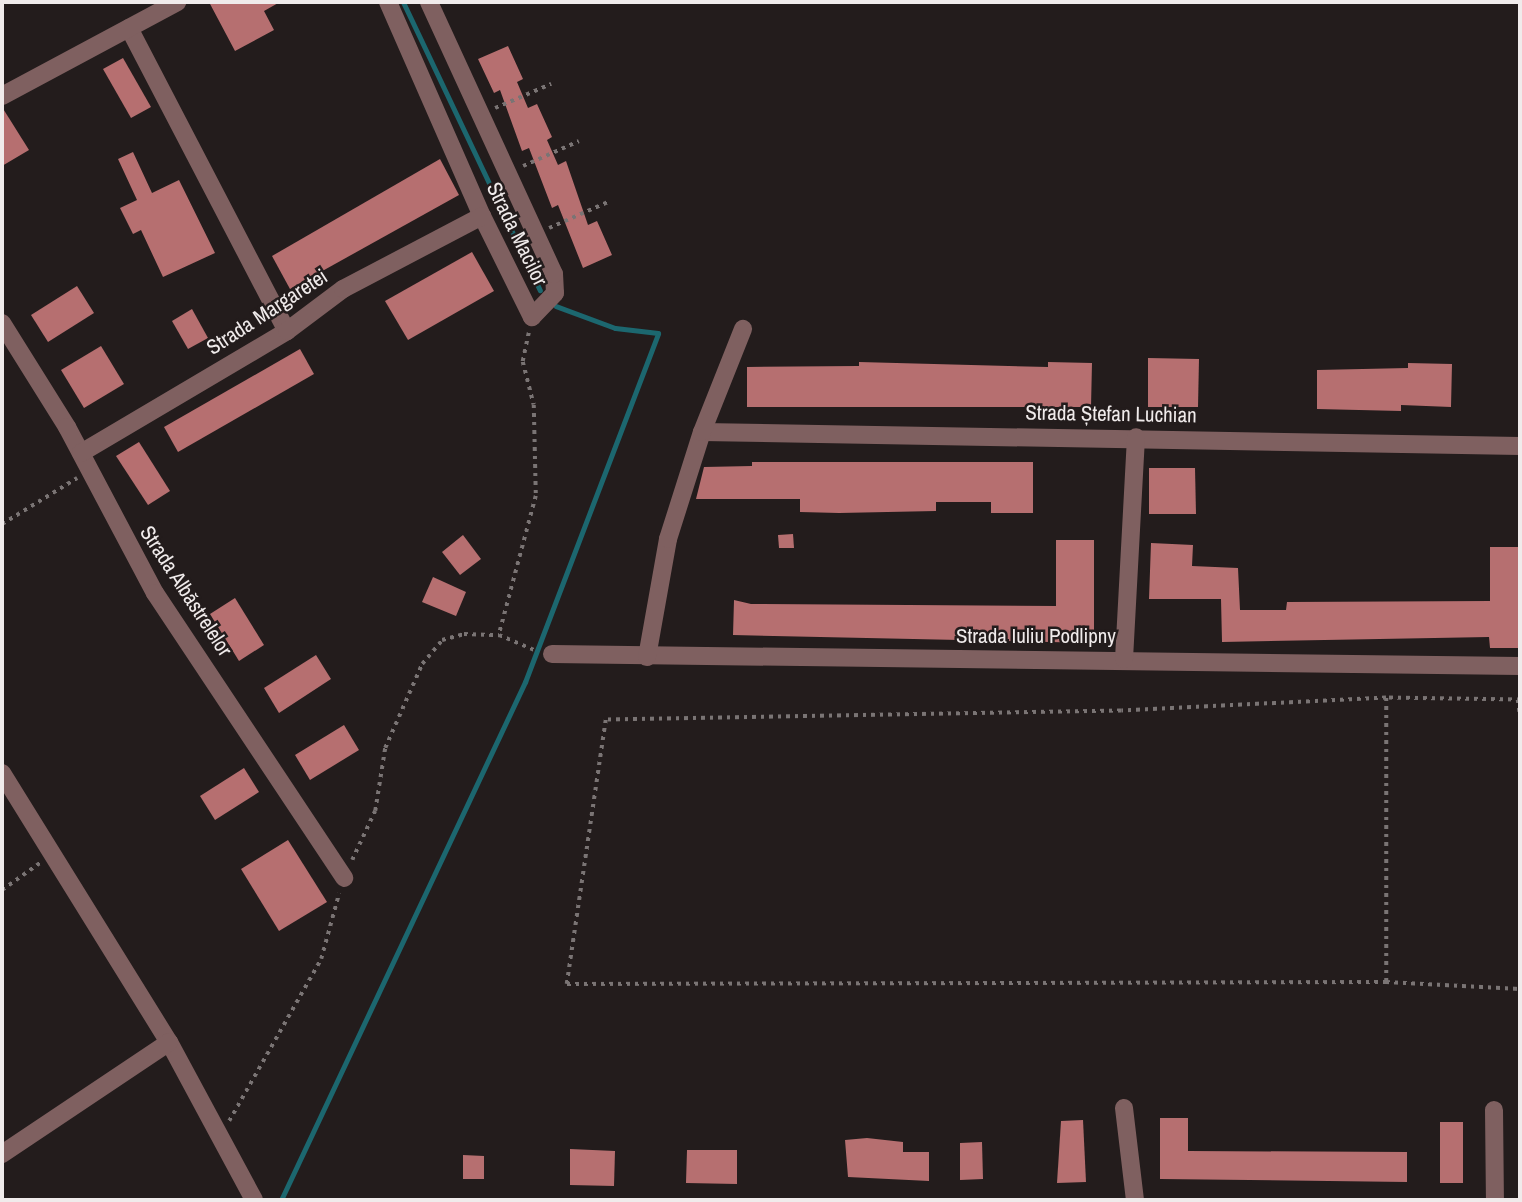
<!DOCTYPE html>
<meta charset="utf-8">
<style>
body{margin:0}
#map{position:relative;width:1522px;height:1202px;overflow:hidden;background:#231c1c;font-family:"Archivo Narrow",sans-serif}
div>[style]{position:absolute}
.stream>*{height:5px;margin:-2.5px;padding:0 2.5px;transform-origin:2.5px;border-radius:2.5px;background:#1c676f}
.building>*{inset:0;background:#b66f70}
.path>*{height:3.5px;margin-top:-1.75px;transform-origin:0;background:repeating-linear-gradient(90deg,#7a7474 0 3.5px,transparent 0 8.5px)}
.minor>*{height:18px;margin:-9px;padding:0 9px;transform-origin:9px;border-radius:9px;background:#7f6060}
span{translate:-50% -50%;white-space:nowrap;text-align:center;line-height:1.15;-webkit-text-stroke:5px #231c1c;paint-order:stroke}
.street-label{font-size:21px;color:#f0ebeb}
.frame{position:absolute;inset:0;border:4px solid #f0ebeb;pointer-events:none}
</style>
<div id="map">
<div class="stream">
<div style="left:403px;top:2px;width:319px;rotate:64.6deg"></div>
<div style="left:281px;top:1200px;width:573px;rotate:-64.78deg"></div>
<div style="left:525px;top:682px;width:373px;rotate:-69.1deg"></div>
<div style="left:658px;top:333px;width:43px;rotate:-173.4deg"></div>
<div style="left:615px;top:328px;width:63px;rotate:-159.6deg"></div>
</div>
<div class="building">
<div style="clip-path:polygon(209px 2px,280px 2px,264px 11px,274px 30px,235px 51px)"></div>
<div style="clip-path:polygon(508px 46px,523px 79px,517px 82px,528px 108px,537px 104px,552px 137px,547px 140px,558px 165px,566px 161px,588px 225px,597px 221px,612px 255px,583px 268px,558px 205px,552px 208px,529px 148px,522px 151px,500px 90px,494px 93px,478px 59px)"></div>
<div style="clip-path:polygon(123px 58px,151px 107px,131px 118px,103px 69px)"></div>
<div style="clip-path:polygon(2px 107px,29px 150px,2px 166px)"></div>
<div style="clip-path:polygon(133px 152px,152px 193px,179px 180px,215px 253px,163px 277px,141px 230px,133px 234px,120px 208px,137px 200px,118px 159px)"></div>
<div style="clip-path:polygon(440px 159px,459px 195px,290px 289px,272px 256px)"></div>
<div style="clip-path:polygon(472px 252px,494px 291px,408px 340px,385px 301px)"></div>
<div style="clip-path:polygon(77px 286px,94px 313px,48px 342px,31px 315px)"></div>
<div style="clip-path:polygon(192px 309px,208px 338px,188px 349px,172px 321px)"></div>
<div style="clip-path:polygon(101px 346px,124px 384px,84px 408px,61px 370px)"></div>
<div style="clip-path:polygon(300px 349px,314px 374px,178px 452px,164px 427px)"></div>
<div style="clip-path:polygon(1148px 358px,1199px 359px,1198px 407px,1148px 407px)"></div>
<div style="clip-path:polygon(859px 362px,1048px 367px,1048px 362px,1092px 363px,1091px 407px,747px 407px,747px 367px,859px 366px)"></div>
<div style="clip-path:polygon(1408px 363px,1452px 364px,1451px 407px,1401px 405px,1401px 411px,1317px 409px,1317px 370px,1408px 368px)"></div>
<div style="clip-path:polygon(139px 442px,170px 491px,148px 505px,116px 456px)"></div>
<div style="clip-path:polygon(752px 462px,1033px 462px,1033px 513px,991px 513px,991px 502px,936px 502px,936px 511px,839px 513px,800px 512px,800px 499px,696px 499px,704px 467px,752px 466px)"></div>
<div style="clip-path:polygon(1149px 468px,1195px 468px,1196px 514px,1149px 514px)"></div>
<div style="clip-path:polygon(793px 534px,794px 548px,779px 548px,778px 535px)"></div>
<div style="clip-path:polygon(463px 535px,481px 559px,460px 575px,442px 552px)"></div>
<div style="clip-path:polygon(1056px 540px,1094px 540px,1094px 643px,733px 635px,734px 600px,751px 604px,1056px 606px)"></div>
<div style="clip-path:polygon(1151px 543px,1193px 545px,1192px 566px,1238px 568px,1240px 610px,1286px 610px,1287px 602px,1490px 601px,1490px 547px,1520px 547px,1520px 648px,1490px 648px,1489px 637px,1222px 642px,1221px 599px,1149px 599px)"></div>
<div style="clip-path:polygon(433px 577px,466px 592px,456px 616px,422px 602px)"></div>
<div style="clip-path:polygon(235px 598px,264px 645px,239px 661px,210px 614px)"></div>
<div style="clip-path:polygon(316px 655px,331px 679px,279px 713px,264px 688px)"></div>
<div style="clip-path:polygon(344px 725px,359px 750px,310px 780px,295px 755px)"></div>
<div style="clip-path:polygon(244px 768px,259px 792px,215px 820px,200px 796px)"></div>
<div style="clip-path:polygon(288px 840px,327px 902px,279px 931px,241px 869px)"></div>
<div style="clip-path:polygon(1160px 1118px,1188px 1118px,1188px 1151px,1407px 1152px,1407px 1182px,1160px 1179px)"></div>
<div style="clip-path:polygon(1083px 1120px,1086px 1182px,1057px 1183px,1061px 1121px)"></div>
<div style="clip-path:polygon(1440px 1122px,1463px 1122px,1463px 1183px,1440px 1183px)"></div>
<div style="clip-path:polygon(867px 1138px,903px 1142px,903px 1152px,929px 1152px,929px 1181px,848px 1177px,845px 1140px)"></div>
<div style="clip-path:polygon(982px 1142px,983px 1179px,960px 1180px,960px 1143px)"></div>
<div style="clip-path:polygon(570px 1149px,615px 1151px,614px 1186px,570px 1185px)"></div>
<div style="clip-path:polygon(687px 1150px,737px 1150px,737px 1184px,686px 1183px)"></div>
<div style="clip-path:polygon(463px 1155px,484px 1156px,484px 1179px,463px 1179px)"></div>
</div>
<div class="path">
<div style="left:495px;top:108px;width:61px;rotate:-23.2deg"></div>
<div style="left:523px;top:166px;width:61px;rotate:-24.1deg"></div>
<div style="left:549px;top:228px;width:64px;rotate:-23.8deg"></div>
<div style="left:529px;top:333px;width:30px;rotate:102deg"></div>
<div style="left:523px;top:362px;width:44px;rotate:75.7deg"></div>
<div style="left:534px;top:405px;width:91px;rotate:88.7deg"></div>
<div style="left:536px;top:496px;width:144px;rotate:104.9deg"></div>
<div style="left:499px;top:635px;width:39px;rotate:23deg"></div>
<div style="left:2px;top:524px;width:88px;rotate:-31.5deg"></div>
<div style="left:1518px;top:700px;width:15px;rotate:82deg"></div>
<div style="left:1520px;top:700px;width:134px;rotate:-179.1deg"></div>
<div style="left:1386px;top:698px;width:265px;rotate:177.2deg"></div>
<div style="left:1121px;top:711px;width:515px;rotate:179deg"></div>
<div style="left:606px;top:720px;width:267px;rotate:98.4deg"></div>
<div style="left:567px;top:984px;width:819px;rotate:-0.14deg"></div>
<div style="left:1386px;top:982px;width:134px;rotate:3deg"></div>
<div style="left:352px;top:860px;width:54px;rotate:-64.9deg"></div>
<div style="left:375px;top:811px;width:64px;rotate:-81deg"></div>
<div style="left:385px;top:748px;width:92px;rotate:-66.2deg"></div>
<div style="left:422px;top:664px;width:31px;rotate:-50deg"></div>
<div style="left:442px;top:640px;width:23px;rotate:-15deg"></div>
<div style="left:464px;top:634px;width:35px;rotate:2deg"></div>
<div style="left:2px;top:890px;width:47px;rotate:-35.4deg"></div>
<div style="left:1386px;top:982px;width:284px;rotate:-90deg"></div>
<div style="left:229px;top:1121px;width:186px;rotate:-60.4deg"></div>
<div style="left:321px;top:959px;width:68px;rotate:-74.7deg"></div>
</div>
<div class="minor">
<div style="left:388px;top:2px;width:234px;rotate:66.3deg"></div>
<div style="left:482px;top:216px;width:113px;rotate:63.7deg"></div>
<div style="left:532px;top:317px;width:33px;rotate:-46deg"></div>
<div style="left:555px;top:293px;width:19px;rotate:-93deg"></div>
<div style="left:554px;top:274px;width:299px;rotate:-114.7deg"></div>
<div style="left:129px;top:28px;width:342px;rotate:62.5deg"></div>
<div style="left:2px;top:96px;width:199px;rotate:-28.2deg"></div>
<div style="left:2px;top:323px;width:123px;rotate:58deg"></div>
<div style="left:67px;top:427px;width:188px;rotate:62.1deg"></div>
<div style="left:155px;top:593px;width:342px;rotate:56.4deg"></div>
<div style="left:702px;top:432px;width:818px;rotate:0.98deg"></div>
<div style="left:81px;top:453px;width:239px;rotate:-30.6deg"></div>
<div style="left:287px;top:331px;width:70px;rotate:-36.9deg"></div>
<div style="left:343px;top:289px;width:157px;rotate:-27.7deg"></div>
<div style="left:552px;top:654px;width:968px;rotate:0.71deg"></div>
<div style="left:647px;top:657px;width:120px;rotate:-79.9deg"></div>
<div style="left:668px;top:539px;width:112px;rotate:-72.4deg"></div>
<div style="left:702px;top:432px;width:111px;rotate:-68.3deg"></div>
<div style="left:1124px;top:659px;width:222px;rotate:-86.9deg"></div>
<div style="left:2px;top:773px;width:317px;rotate:58.2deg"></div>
<div style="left:169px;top:1042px;width:179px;rotate:61.7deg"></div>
<div style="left:1124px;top:1108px;width:93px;rotate:83.2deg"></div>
<div style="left:1494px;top:1110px;width:90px;rotate:89.4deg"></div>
<div style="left:2px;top:1154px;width:201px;rotate:-33.8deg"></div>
</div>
<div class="street-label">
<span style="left:517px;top:234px;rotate:64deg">Strada Macilor</span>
<span style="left:267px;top:312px;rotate:-33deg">Strada Margaretei</span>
<span style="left:1111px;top:414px;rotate:1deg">Strada Ștefan Luchian</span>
<span style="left:186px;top:591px;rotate:57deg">Strada Albăstrelelor</span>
<span style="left:1036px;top:636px">Strada Iuliu Podlipny</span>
</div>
<div class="frame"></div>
</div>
